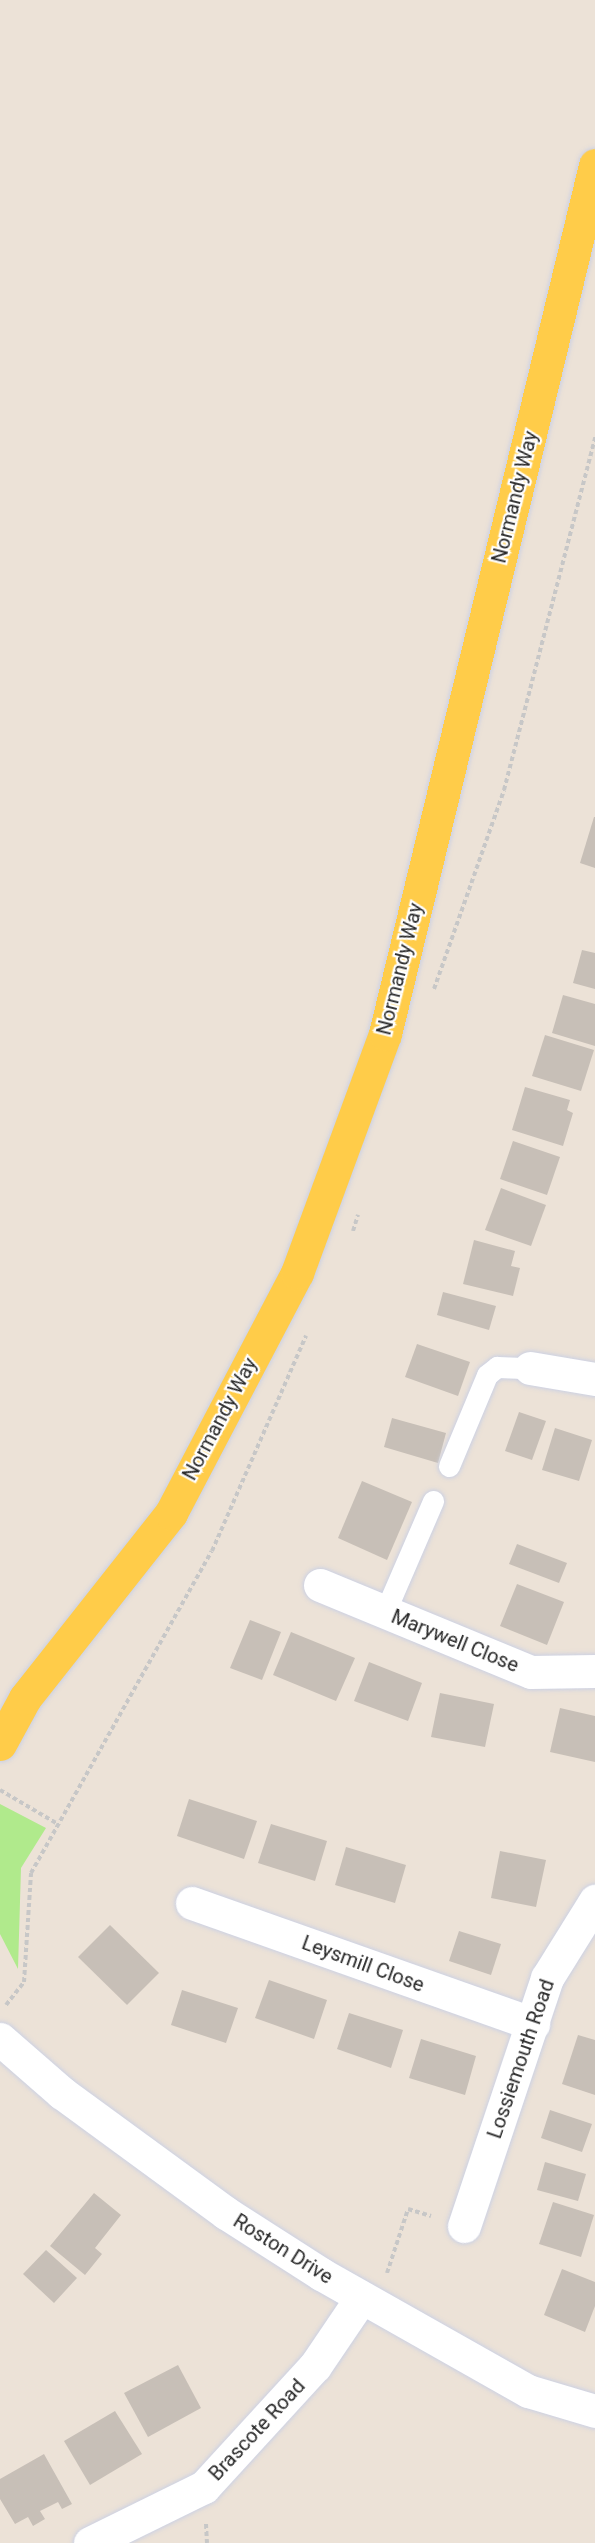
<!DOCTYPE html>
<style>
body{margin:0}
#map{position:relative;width:595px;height:2543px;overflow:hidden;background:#ece2d7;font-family:Roboto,sans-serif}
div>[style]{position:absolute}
.green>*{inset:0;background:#b0ea8c}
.building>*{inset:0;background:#c7bfb7}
.path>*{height:4px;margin-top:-2px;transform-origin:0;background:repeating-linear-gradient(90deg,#c7c7c7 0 4.5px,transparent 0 7.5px)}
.roads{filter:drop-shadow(0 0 2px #ccd1e3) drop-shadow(0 0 2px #ccd1e3)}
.service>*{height:21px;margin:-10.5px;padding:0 10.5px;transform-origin:10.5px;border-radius:10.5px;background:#fff}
.minor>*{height:33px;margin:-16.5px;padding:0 16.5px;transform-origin:16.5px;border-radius:16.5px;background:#fff}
.primary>*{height:33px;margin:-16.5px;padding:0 16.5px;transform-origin:16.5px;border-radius:16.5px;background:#ffcc49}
span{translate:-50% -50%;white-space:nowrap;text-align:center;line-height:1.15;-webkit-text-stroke:4.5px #fff;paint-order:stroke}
.street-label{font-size:20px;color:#272727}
</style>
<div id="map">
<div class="green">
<div style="clip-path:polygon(0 1804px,46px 1828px,21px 1868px,18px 1969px,0 1934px)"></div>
</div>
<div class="building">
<div style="clip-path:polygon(594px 817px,595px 817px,595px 868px,580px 863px)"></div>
<div style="clip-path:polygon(582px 950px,595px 953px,595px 989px,573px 983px)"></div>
<div style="clip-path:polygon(563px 995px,595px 1004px,595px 1046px,552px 1033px)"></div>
<div style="clip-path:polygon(545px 1035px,594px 1050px,581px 1091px,532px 1076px)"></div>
<div style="clip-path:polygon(525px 1087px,570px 1100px,567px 1110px,573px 1113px,563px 1146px,512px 1130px)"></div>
<div style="clip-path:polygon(513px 1141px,560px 1157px,547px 1195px,500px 1179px)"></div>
<div style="clip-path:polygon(501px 1188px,546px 1205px,531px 1246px,485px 1230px)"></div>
<div style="clip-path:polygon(474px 1240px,515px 1251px,511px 1266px,520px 1268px,513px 1296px,463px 1284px)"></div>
<div style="clip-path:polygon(443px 1292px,496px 1306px,489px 1330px,437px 1315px)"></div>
<div style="clip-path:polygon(417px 1344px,470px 1362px,458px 1396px,405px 1377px)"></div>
<div style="clip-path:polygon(519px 1412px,546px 1421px,532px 1460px,505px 1451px)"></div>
<div style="clip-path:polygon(392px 1418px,446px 1433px,438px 1463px,384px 1447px)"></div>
<div style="clip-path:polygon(555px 1428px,592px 1440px,579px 1481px,542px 1470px)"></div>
<div style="clip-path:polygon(362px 1481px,412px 1502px,387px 1560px,338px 1538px)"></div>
<div style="clip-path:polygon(517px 1544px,567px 1563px,559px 1583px,509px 1564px)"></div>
<div style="clip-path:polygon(517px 1584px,564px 1602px,547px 1645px,500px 1626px)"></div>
<div style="clip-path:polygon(250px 1620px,281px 1632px,262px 1680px,230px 1668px)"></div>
<div style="clip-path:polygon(291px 1632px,355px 1658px,336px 1701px,273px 1675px)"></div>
<div style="clip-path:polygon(369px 1662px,422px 1683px,408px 1721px,354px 1701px)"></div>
<div style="clip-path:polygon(440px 1693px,494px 1704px,485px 1747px,431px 1737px)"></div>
<div style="clip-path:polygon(560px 1708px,595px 1716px,595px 1762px,550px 1752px)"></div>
<div style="clip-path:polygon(189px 1799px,257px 1821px,244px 1859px,177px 1836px)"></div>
<div style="clip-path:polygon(271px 1824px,327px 1841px,315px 1881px,258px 1863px)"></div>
<div style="clip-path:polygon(346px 1847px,406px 1865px,395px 1903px,335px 1885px)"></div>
<div style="clip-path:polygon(500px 1851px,546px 1860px,536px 1907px,491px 1898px)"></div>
<div style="clip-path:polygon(110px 1925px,159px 1973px,127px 2005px,78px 1957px)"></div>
<div style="clip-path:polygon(459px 1931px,501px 1944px,491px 1975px,449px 1961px)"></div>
<div style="clip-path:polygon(269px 1980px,327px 2000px,314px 2039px,255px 2018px)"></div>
<div style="clip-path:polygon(182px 1990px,238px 2008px,226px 2043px,171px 2025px)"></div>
<div style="clip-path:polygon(349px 2013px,403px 2030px,391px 2068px,337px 2049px)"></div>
<div style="clip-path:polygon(578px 2035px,595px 2040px,595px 2095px,562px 2084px)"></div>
<div style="clip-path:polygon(421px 2039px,476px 2056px,465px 2095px,409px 2078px)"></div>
<div style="clip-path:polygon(550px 2110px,592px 2124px,582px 2152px,541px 2138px)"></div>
<div style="clip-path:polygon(545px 2162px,586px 2174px,578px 2201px,537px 2190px)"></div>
<div style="clip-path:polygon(94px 2193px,121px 2215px,95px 2248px,102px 2254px,85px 2275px,50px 2246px)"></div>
<div style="clip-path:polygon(553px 2202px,594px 2215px,581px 2257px,539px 2244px)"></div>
<div style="clip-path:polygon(46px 2250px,77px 2278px,54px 2303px,23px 2274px)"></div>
<div style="clip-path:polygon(562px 2269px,595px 2282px,595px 2306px,585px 2332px,544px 2315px)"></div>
<div style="clip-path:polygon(178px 2365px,201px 2408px,148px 2437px,124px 2393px)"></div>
<div style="clip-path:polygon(115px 2411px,142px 2454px,90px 2485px,64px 2441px)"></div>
<div style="clip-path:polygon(44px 2454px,72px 2504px,62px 2509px,58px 2502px,40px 2511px,45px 2519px,33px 2526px,28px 2517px,15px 2524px,0 2499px,0 2479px)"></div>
</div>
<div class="path">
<div style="left:434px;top:989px;width:211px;rotate:-70.6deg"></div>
<div style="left:504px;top:790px;width:365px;rotate:-75.5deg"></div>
<div style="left:353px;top:1231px;width:17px;rotate:-73deg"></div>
<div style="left:0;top:1790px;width:67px;rotate:30.4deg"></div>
<div style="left:6px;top:2005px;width:29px;rotate:-52deg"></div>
<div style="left:24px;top:1982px;width:109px;rotate:-86.3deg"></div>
<div style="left:31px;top:1873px;width:369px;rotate:-60.7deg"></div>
<div style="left:212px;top:1551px;width:235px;rotate:-66.4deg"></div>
<div style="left:387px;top:2273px;width:67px;rotate:-71.8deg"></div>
<div style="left:408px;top:2209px;width:24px;rotate:17deg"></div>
<div style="left:206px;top:2524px;width:19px;rotate:87deg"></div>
</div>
<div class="roads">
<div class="service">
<div style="left:449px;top:1466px;width:99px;rotate:-67.3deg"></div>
<div style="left:487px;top:1375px;width:13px;rotate:-39deg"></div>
<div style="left:497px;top:1367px;width:33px;rotate:2deg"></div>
<div style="left:385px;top:1612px;width:121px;rotate:-66.6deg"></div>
</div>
<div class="minor">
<div style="left:530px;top:1368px;width:66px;rotate:9.6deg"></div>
<div style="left:320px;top:1585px;width:228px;rotate:22.4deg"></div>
<div style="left:531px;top:1672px;width:64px;rotate:-0.9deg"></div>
<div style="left:192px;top:1903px;width:362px;rotate:19.5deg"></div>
<div style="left:0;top:2039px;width:82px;rotate:41.1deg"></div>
<div style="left:62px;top:2093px;width:203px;rotate:36.2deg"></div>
<div style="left:226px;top:2213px;width:113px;rotate:32.7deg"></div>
<div style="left:321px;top:2274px;width:238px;rotate:29.5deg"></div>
<div style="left:528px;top:2391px;width:70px;rotate:16.6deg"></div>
<div style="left:464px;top:2226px;width:262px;rotate:-71.5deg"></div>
<div style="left:547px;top:1978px;width:91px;rotate:-58.1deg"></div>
<div style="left:90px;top:2543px;width:127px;rotate:-26.2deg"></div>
<div style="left:204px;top:2487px;width:164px;rotate:-47.5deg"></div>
<div style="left:315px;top:2366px;width:82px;rotate:-55.9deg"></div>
</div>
<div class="primary">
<div style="left:0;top:1744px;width:52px;rotate:-61.5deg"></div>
<div style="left:25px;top:1698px;width:236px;rotate:-51.7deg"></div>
<div style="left:171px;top:1513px;width:271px;rotate:-62.3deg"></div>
<div style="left:297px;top:1273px;width:255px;rotate:-69.8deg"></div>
<div style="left:385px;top:1034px;width:894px;rotate:-76.41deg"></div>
</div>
</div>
<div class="street-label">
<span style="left:515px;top:497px;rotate:-76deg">Normandy Way</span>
<span style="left:400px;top:969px;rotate:-76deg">Normandy Way</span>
<span style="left:220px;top:1419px;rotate:-62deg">Normandy Way</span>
<span style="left:455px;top:1641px;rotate:22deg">Marywell Close</span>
<span style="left:363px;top:1964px;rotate:20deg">Leysmill Close</span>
<span style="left:521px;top:2059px;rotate:-71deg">Lossiemouth Road</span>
<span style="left:283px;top:2249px;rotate:32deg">Roston Drive</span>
<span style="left:257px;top:2430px;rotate:-47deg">Brascote Road</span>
</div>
</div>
